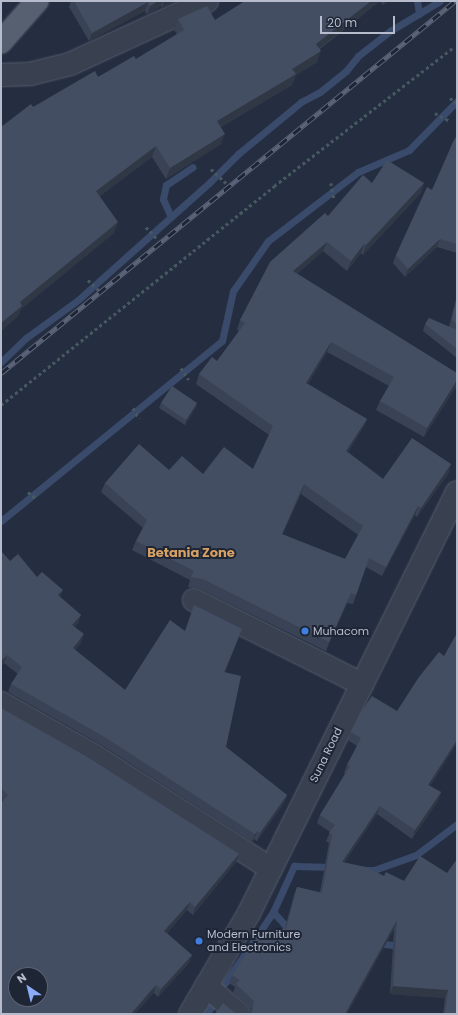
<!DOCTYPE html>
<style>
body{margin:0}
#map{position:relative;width:458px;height:1015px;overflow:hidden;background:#252e41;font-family:Poppins,sans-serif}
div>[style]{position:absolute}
.stream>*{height:7px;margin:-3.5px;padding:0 3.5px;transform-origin:3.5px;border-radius:3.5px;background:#3a4a6a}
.path>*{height:2.5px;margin-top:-1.25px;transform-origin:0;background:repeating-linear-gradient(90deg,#45595f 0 3px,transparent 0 6px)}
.roads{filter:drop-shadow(0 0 1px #545c6b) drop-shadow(0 0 1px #545c6b)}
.minor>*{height:22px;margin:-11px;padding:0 11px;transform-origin:11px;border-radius:11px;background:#394151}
.major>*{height:22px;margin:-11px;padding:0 11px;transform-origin:11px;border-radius:11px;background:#576071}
.rail>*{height:4.5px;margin-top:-2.25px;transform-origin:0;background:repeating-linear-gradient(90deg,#1e2636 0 9px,#5b6478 0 18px);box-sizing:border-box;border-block:1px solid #5b6478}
.wall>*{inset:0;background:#3a4355}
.shaded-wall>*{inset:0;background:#303745}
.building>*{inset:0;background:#444e63}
.dots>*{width:11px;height:11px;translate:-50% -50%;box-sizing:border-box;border:2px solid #1e2636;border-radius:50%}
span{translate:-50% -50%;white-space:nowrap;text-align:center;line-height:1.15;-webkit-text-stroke:4px #1e2636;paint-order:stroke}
.poi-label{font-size:11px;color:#b6bccb}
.left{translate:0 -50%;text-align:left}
.street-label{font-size:11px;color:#b6bccb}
.quarter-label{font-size:13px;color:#d8a164;font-weight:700}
.frame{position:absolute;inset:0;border:2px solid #b6bccb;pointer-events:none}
.north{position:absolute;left:8px;top:967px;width:40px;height:40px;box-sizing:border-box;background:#1e2636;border:1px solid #5b6272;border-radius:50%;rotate:325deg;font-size:11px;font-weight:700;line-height:16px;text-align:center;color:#b6bccb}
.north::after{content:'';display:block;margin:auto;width:14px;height:18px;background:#8cacfa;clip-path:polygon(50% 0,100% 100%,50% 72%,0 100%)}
.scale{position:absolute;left:320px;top:16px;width:75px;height:18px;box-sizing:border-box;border:2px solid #b6bccb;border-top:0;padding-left:5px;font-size:12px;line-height:14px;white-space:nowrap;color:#b6bccb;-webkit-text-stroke:3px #1e2636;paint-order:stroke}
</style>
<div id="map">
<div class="stream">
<div style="left:417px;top:1px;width:13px;rotate:81deg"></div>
<div style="left:171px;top:217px;width:20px;rotate:-114deg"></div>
<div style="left:163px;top:199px;width:14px;rotate:-78deg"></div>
<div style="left:166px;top:185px;width:32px;rotate:-34deg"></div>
<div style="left:1px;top:362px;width:35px;rotate:-44deg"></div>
<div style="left:26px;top:338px;width:64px;rotate:-36.2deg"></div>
<div style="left:78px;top:300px;width:177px;rotate:-41.8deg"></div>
<div style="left:210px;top:182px;width:40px;rotate:-45deg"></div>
<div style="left:238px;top:154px;width:82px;rotate:-39.5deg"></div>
<div style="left:301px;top:102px;width:21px;rotate:-28deg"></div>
<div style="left:320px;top:92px;width:33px;rotate:-39deg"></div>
<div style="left:346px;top:71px;width:19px;rotate:-51deg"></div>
<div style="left:358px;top:56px;width:41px;rotate:-38deg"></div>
<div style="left:390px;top:31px;width:58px;rotate:-31deg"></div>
<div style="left:1px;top:521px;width:285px;rotate:-39.2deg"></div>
<div style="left:222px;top:341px;width:51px;rotate:-77.6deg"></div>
<div style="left:233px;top:291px;width:61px;rotate:-55deg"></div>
<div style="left:268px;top:241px;width:113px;rotate:-37.5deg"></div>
<div style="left:358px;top:172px;width:56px;rotate:-23.3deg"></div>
<div style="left:409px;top:150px;width:69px;rotate:-45.6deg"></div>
<div style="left:365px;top:870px;width:9px"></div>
<div style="left:374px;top:870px;width:45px;rotate:-19.7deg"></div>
<div style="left:416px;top:855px;width:51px;rotate:-37.1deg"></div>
<div style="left:273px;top:912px;width:16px;rotate:47deg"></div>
<div style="left:284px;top:924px;width:12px;rotate:20deg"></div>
<div style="left:377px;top:943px;width:24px;rotate:7deg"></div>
<div style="left:225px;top:983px;width:86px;rotate:-55.9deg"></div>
<div style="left:273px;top:912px;width:51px;rotate:-65.5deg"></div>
<div style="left:294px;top:866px;width:40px;rotate:1.4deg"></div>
<div style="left:206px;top:1014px;width:15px;rotate:-53deg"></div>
</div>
<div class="path">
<div style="left:450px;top:98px;width:9px;rotate:36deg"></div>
<div style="left:435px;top:113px;width:17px;rotate:28deg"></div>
<div style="left:211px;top:169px;width:22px;rotate:43deg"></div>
<div style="left:331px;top:183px;width:16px;rotate:79deg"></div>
<div style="left:146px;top:227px;width:18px;rotate:47deg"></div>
<div style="left:88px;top:280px;width:16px;rotate:43deg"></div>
<div style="left:181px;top:368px;width:14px;rotate:56deg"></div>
<div style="left:1px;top:405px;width:350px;rotate:-38.7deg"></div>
<div style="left:274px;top:186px;width:227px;rotate:-37.7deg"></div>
<div style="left:133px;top:408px;width:12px;rotate:59deg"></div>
<div style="left:28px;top:492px;width:11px;rotate:38deg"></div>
</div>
<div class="roads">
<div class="minor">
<div style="left:1px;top:75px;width:29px;rotate:-2deg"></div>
<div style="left:30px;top:74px;width:41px;rotate:-14deg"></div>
<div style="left:70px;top:64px;width:151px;rotate:-24.7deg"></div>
<div style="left:194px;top:600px;width:188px;rotate:26.6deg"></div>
<div style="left:1px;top:703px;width:106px;rotate:29.5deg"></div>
<div style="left:93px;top:755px;width:211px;rotate:32.6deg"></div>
<div style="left:206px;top:986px;width:43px;rotate:40.3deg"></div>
<div style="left:190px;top:1014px;width:117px;rotate:-59.7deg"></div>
<div style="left:249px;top:913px;width:469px;rotate:-63.7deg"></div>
</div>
<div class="major">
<div style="left:1px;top:42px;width:55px;rotate:-48.7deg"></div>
</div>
</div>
<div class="rail">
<div style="left:1px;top:373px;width:587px;rotate:-39.33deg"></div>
</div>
<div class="wall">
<div style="clip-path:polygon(71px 1px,177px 1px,162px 8px,161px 6px,147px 15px,145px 11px,89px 41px,69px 7px)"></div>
<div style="clip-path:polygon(245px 1px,389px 1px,383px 5px,380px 1px,320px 49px,317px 62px,296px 75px,292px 85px,221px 127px,221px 144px,166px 179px,152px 157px,100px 196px,114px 233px,21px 309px,18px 316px,1px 331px,1px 127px,33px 107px,136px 59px,177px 34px,174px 30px,178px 19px,215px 20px)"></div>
<div style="clip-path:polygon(457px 135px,457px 253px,437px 247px,405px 277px,393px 263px,396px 255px,432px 190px)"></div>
<div style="clip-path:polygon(evenodd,372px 183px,424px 183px,421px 193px,363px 255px,361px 253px,347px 271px,323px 251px,297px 274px,457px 385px,424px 437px,376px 410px,380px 401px,389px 386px,327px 352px,308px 384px,367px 419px,363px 428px,348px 452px,383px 479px,451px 464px,448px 474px,417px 517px,415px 515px,382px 576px,366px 567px,353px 604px,347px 603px,326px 651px,200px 589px,188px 587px,190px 580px,132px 550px,136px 541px,143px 528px,101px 492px,105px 483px,169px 470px,203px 474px,253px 469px,269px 435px,196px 384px,199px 374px,217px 361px,239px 331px,237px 330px,240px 320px,328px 216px,372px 183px,301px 494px,358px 535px,345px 559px,282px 535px,301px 494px)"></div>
<div style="clip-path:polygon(457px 295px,457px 358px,423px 331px,425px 324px,449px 327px)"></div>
<div style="clip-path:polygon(161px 403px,197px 403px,196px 407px,185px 425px,159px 408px)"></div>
<div style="clip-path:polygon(1px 551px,10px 561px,37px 577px,81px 615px,78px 623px,75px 627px,81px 643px,75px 650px,125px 690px,185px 631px,242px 629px,225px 672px,226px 747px,287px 795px,284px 803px,257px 841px,254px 839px,252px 842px,100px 744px,8px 692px,11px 684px,18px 674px,4px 663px,1px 666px)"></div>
<div style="clip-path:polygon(1px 708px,239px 854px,236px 862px,193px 915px,187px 910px,167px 933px,192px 955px,189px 963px,158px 997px,154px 993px,1px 799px)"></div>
<div style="clip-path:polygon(397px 711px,457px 743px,430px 786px,441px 792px,438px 801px,412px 839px,377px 814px,344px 863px,384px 876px,404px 881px,457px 1014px,443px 1014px,445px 998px,390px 994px,394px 929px,347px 1014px,250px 1014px,251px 1009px,233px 993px,235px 987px,229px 983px,232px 975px,278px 941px,285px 928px,294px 895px,297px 887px,320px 892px,329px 843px,326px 841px,330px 832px,317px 823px,320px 815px,345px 774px,344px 773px,347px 765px,357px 746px,348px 740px,351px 732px)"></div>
</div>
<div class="shaded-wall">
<div style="clip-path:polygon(158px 1px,162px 1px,161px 6px,147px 15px,150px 6px)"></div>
<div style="clip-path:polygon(164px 1px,177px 1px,162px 8px)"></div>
<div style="clip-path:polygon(371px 1px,380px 1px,312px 54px,316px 44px)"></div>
<div style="clip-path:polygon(385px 1px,389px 1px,383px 5px)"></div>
<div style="clip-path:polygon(148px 2px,145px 11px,89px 41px,92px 33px)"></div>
<div style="clip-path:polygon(321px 51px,317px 62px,296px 75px,292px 85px,213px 132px,217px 121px,292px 69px)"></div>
<div style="clip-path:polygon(225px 134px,221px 144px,166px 179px,170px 168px)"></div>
<div style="clip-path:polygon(156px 146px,152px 157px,92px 202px,96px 191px)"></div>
<div style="clip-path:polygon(424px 183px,421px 193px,363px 255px,366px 245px)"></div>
<div style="clip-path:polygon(118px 222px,114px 233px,21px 309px,18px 316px,1px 331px,1px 323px,20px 302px)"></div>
<div style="clip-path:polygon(440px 239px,437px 247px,405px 277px,408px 269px)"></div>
<div style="clip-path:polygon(327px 242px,323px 251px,290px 280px,293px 271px)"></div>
<div style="clip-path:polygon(364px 244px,361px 253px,347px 271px,351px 261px)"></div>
<div style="clip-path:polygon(331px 342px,327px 352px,303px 392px,306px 383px)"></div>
<div style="clip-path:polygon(457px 380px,457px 384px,424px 437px,427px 428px)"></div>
<div style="clip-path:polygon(197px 403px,196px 407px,185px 425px,186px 420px)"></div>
<div style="clip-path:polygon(367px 419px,363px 428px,343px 460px,346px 451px)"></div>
<div style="clip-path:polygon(451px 464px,448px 474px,417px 517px,421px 508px)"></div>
<div style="clip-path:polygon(304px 484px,301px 494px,278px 544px,282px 534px)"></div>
<div style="clip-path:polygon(418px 506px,415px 515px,382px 576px,386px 567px)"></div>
<div style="clip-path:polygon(63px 590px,60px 598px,58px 595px)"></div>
<div style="clip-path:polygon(351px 593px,347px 603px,326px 651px,329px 642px)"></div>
<div style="clip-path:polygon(81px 615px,78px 623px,69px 634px,72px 625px)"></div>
<div style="clip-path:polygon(84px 634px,81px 643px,70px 656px,73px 648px)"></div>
<div style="clip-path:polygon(7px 655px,4px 663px,1px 666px,1px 661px)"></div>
<div style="clip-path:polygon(457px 740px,457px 743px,425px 794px,428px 785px)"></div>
<div style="clip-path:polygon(441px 792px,438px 801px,412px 839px,415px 830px)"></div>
<div style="clip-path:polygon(287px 795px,284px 803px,257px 841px,260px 833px)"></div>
<div style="clip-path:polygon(380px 806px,377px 814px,339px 871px,342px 862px)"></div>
<div style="clip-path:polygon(257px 831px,254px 839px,252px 842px,255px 834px)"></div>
<div style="clip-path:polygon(239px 854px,236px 862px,193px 915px,195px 907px)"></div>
<div style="clip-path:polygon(190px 902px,187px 910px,162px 939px,164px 931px)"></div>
<div style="clip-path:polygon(397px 920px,394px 929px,347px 1014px,345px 1014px)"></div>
<div style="clip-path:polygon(192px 955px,189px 963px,158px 997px,161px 989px)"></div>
<div style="clip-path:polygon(156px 985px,154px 993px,135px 1014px,131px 1014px)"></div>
<div style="clip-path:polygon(393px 986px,448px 990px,445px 998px,390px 994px)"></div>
</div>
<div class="building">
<div style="clip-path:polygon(74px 1px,158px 1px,150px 6px,148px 2px,92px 33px)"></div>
<div style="clip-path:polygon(245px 1px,371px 1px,316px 44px,321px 51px,292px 69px,296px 74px,217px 121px,225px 134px,170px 168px,156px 146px,96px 191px,118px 222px,20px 302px,22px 306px,1px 323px,1px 127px,31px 104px,33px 107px,95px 71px,98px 77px,134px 56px,136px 59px,184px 30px,178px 19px,207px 6px,215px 20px)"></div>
<div style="clip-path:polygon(457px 135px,457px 244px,440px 239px,408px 269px,396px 255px,427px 187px,432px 190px,453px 142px)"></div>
<div style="clip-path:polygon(evenodd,387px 160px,424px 183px,366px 245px,364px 244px,351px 261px,327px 242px,293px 271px,457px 373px,457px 380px,427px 428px,380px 401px,394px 377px,331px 342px,306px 383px,367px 419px,346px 451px,383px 479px,412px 438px,451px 464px,421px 508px,418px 506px,386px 567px,369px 558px,356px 595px,351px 593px,329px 642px,203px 579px,191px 577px,194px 571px,136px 541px,147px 520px,105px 483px,139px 444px,169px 470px,182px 456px,203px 474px,224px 447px,253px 469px,273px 426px,199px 374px,212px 357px,217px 361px,245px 323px,240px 320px,270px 262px,325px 213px,328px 216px,363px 175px,372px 183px,387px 160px,304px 484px,363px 526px,345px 559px,282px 534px,304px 484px)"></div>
<div style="clip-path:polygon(457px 297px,457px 325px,452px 319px)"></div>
<div style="clip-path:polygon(429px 318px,457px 330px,457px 349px,425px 324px)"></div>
<div style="clip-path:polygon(172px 386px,197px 403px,186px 420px,161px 403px)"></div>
<div style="clip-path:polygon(1px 551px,10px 561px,18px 554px,37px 577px,42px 572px,63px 590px,58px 595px,81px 615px,72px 625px,84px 634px,73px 648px,125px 690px,170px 620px,185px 631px,194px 605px,242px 629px,224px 672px,241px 676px,226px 747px,287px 795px,260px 833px,257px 831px,255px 834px,103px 736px,11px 684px,22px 667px,7px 655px,1px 661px)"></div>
<div style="clip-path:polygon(457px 633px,457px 740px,428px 785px,441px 792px,415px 830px,380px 806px,342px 862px,366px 867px,384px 876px,386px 872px,404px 881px,420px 856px,447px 873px,457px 859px,457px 1014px,445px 1014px,448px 990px,393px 986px,397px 920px,345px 1014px,254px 1014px,252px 1013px,254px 1001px,236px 984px,240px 980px,232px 975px,262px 930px,278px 941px,283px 927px,286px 929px,297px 887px,322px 893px,332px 835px,329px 833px,335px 825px,320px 815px,350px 766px,347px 765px,361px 738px,351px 732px,361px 712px,372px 696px,397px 711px,419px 677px,439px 652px,444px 656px)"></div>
<div style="clip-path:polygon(evenodd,1px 708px,89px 758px,239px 854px,195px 907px,190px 902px,164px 931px,192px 955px,161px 989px,156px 985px,131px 1014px,1px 1014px,1px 803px,8px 795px,1px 788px,1px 708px,16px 975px,40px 975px,40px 999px,16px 999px,16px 975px)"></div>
<div style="clip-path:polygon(223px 1003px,235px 1013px,240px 1014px,215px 1014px)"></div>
</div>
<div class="dots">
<div style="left:305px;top:631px;background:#3f7fe0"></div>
<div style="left:199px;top:941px;background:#3f7fe0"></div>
</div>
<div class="poi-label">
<span class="left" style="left:313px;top:631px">Muhacom</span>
<span class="left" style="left:207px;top:941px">Modern Furniture<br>and Electronics</span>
</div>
<div class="street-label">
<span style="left:326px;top:755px;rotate:-64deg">Suna Road</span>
</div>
<div class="quarter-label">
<span style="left:191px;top:553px">Betania Zone</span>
</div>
<div class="frame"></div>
<div class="north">N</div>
<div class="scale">20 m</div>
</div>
